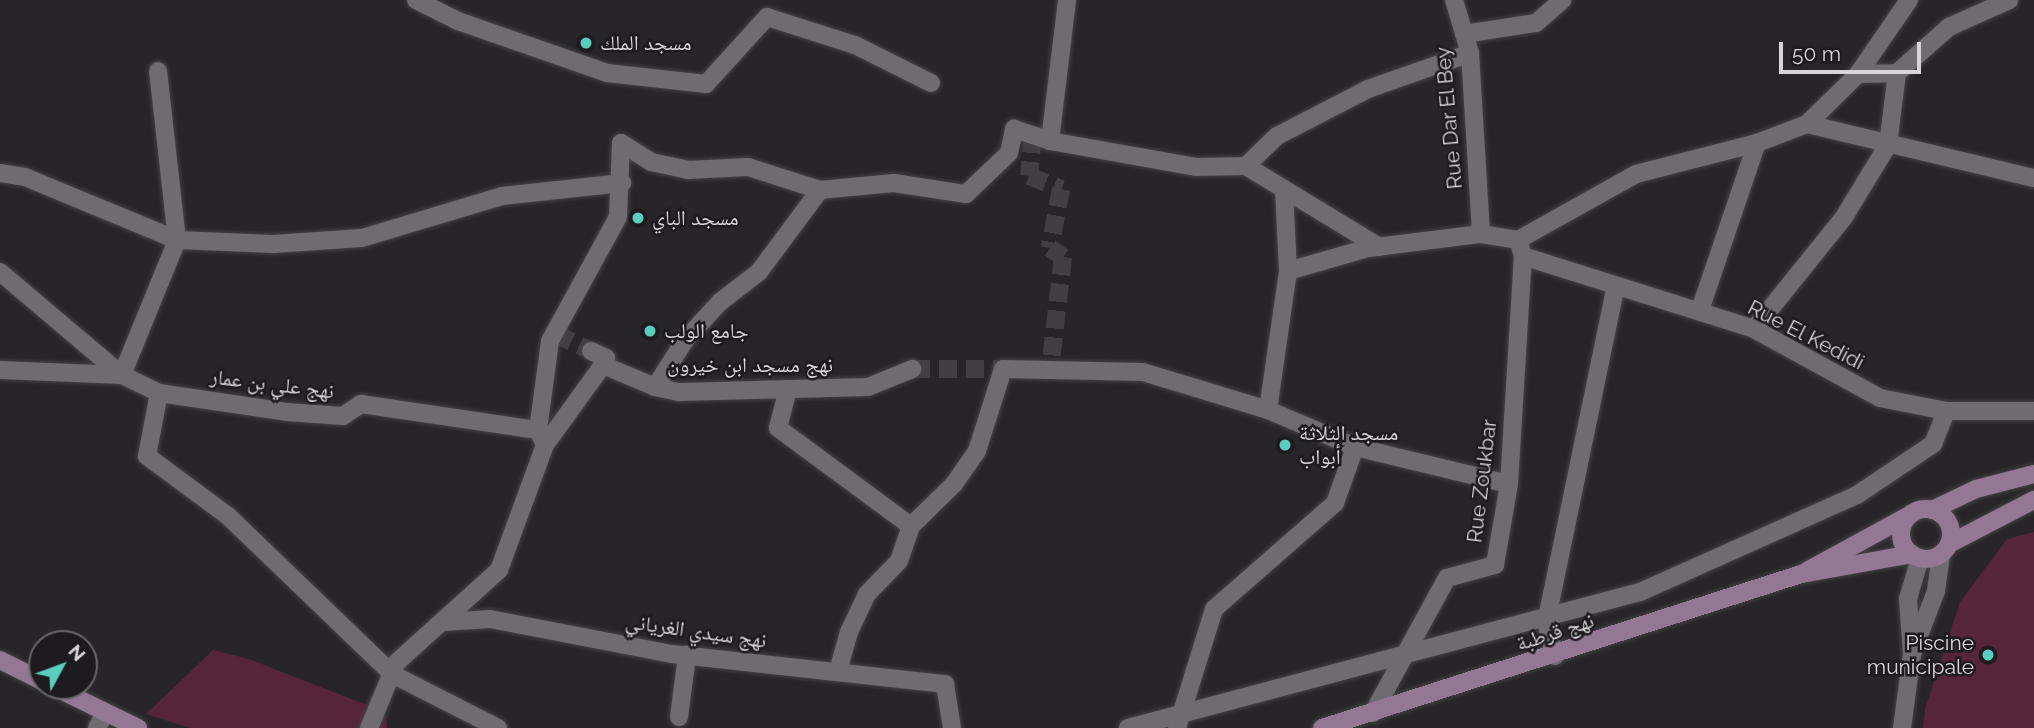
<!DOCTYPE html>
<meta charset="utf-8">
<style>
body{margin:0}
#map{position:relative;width:2034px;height:728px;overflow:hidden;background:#272529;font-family:Raleway,"Noto Naskh Arabic",sans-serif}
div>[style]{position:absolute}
.green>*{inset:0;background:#572539}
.street-tunnel>*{height:18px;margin-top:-9px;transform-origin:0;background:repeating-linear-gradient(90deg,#413f43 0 18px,transparent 0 27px)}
.roads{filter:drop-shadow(0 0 2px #444245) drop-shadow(0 0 2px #444245)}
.street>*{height:18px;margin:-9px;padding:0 9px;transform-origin:9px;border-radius:9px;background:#6e6b71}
.secondary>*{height:18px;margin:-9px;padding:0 9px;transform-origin:9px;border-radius:9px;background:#947793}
.secondary>.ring{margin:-9px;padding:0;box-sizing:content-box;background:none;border:18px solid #947793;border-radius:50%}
.dots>*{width:19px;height:19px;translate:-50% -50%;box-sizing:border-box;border:4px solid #1d1b20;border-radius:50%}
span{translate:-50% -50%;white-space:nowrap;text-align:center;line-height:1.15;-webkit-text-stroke:5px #1d1b20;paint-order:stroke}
.poi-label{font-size:21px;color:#d7d5d8}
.left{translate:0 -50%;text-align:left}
.right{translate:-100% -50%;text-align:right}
.street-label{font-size:21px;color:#d7d5d8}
.north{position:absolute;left:28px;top:630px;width:70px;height:70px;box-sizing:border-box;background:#1d1b20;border:2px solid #67656a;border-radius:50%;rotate:49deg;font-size:19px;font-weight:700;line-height:28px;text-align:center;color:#d7d5d8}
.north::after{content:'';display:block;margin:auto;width:24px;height:32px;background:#59cebe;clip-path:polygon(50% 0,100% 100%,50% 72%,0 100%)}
.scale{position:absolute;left:1779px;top:42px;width:142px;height:32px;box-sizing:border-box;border:4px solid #d7d5d8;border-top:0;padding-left:9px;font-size:21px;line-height:24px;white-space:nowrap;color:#d7d5d8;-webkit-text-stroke:5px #1d1b20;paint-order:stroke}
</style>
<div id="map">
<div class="green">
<div style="clip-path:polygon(2034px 532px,2034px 728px,1923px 728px,1925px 709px,1960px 602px,2007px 539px)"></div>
<div style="clip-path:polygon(213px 650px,249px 659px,377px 709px,386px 715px,387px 728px,190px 728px,146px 714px)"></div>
</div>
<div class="street-tunnel">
<div style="left:1033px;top:135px;width:41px;rotate:95.6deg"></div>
<div style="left:1029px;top:176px;width:35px;rotate:22deg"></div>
<div style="left:1061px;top:189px;width:60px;rotate:100.6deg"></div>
<div style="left:1050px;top:248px;width:16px;rotate:35deg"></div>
<div style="left:1063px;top:257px;width:114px;rotate:96.6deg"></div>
<div style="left:555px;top:334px;width:40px;rotate:25deg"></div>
<div style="left:912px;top:369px;width:91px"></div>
</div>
<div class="roads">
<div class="street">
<div style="left:416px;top:0;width:47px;rotate:26.6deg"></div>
<div style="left:458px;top:21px;width:158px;rotate:19.2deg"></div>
<div style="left:607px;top:73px;width:100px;rotate:6.3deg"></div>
<div style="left:706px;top:84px;width:91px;rotate:-47.7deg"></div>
<div style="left:767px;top:17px;width:92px;rotate:17.7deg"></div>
<div style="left:855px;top:45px;width:85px;rotate:26.6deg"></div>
<div style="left:1454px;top:0;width:55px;rotate:73.2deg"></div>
<div style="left:1470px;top:53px;width:181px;rotate:86.5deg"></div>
<div style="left:1464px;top:34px;width:73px;rotate:-8.7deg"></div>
<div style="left:1536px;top:23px;width:35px;rotate:-41deg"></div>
<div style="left:1858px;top:74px;width:90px;rotate:-55.4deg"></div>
<div style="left:1807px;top:124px;width:71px;rotate:-44.4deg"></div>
<div style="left:1858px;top:74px;width:39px;rotate:-1deg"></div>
<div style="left:1897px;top:73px;width:69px;rotate:-41.5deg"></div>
<div style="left:1949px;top:27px;width:66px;rotate:-24.2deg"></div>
<div style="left:1050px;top:141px;width:148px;rotate:10.1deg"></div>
<div style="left:1196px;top:167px;width:50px;rotate:-1.1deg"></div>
<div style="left:1246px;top:166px;width:156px;rotate:31.3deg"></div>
<div style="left:621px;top:143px;width:36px;rotate:32deg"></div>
<div style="left:651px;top:162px;width:38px;rotate:12deg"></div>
<div style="left:688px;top:170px;width:60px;rotate:-2.9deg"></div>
<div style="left:748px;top:167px;width:76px;rotate:17.7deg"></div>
<div style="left:820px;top:190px;width:74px;rotate:-5.4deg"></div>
<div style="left:894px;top:183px;width:73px;rotate:8.7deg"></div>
<div style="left:966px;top:194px;width:59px;rotate:-43.6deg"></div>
<div style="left:1009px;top:153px;width:25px;rotate:-78deg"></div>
<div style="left:1014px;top:129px;width:38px;rotate:18deg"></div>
<div style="left:1050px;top:141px;width:142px;rotate:-83.1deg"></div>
<div style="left:1246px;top:166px;width:43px;rotate:-44.1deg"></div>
<div style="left:1277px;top:136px;width:102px;rotate:-27.3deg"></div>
<div style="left:1368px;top:89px;width:108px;rotate:-19.4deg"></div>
<div style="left:0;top:173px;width:25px;rotate:9deg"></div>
<div style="left:25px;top:177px;width:165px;rotate:22.5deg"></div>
<div style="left:177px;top:240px;width:96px;rotate:2.4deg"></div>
<div style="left:273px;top:244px;width:89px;rotate:-3.9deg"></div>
<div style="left:362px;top:238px;width:146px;rotate:-16.7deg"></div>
<div style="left:502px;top:196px;width:121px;rotate:-6.2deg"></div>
<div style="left:1523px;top:256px;width:242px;rotate:17.5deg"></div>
<div style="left:1754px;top:329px;width:144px;rotate:28.7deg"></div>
<div style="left:1880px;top:398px;width:67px;rotate:11.1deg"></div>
<div style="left:1946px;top:411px;width:88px"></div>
<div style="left:1288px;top:271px;width:83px;rotate:-16deg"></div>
<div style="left:1368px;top:248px;width:114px;rotate:-7.1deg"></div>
<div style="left:1481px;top:234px;width:37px;rotate:9deg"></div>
<div style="left:1518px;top:240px;width:135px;rotate:-29.2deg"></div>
<div style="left:1636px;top:174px;width:125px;rotate:-14.4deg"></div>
<div style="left:1757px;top:143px;width:53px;rotate:-20.8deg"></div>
<div style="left:1807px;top:124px;width:233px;rotate:13.4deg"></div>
<div style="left:0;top:272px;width:160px;rotate:40.2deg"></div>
<div style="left:122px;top:375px;width:146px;rotate:-67.8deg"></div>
<div style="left:177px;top:240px;width:170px;rotate:-96.4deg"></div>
<div style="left:1700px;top:310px;width:176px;rotate:-71.2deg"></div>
<div style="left:1754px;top:329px;width:144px;rotate:-51.2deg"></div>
<div style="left:1844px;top:217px;width:84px;rotate:-58.6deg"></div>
<div style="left:1888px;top:145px;width:73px;rotate:-82.9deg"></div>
<div style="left:591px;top:351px;width:17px;rotate:25deg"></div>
<div style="left:606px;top:358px;width:8px;rotate:113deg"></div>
<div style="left:0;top:370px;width:122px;rotate:2.3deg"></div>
<div style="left:122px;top:375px;width:41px;rotate:25.9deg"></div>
<div style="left:159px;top:393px;width:129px;rotate:8.4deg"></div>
<div style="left:287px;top:412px;width:56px;rotate:4.1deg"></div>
<div style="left:343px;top:416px;width:22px;rotate:-34deg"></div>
<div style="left:361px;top:404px;width:179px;rotate:8.4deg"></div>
<div style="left:655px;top:387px;width:56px;rotate:-57.4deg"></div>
<div style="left:685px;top:340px;width:52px;rotate:-47.4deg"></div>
<div style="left:720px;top:302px;width:49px;rotate:-37.6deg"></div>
<div style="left:759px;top:272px;width:102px;rotate:-53.4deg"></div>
<div style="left:788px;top:389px;width:40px;rotate:104.4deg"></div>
<div style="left:778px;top:428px;width:165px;rotate:36.4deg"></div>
<div style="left:911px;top:526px;width:37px;rotate:109deg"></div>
<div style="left:899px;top:561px;width:46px;rotate:134.1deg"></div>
<div style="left:867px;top:594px;width:42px;rotate:115.3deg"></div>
<div style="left:849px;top:632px;width:41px;rotate:105.8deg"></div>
<div style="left:159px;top:393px;width:64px;rotate:100.8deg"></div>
<div style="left:147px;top:456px;width:101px;rotate:36.5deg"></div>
<div style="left:228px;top:516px;width:228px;rotate:43.9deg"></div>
<div style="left:392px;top:674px;width:119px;rotate:27deg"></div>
<div style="left:1268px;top:410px;width:140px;rotate:-81.8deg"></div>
<div style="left:1288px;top:271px;width:82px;rotate:-92.8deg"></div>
<div style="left:545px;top:445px;width:99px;rotate:-54.1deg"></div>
<div style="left:603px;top:365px;width:56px;rotate:22.9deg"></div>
<div style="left:655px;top:387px;width:25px;rotate:12deg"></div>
<div style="left:679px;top:392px;width:189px;rotate:-1.5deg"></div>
<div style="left:868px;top:387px;width:48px;rotate:-22.2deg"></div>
<div style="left:911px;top:526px;width:60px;rotate:-44.3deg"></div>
<div style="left:954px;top:484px;width:40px;rotate:-55.1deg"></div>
<div style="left:977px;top:451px;width:86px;rotate:-72.4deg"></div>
<div style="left:1003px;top:369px;width:140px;rotate:1.2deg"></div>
<div style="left:1143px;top:372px;width:131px;rotate:16.9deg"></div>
<div style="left:1268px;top:410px;width:95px;rotate:23deg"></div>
<div style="left:1355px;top:447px;width:158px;rotate:13.5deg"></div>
<div style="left:443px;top:622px;width:47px;rotate:-3.7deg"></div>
<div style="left:490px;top:619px;width:185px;rotate:10.9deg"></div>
<div style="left:672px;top:654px;width:275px;rotate:6.3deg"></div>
<div style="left:945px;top:684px;width:45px;rotate:81deg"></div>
<div style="left:1912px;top:654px;width:67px;rotate:-69.1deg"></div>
<div style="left:1936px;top:591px;width:37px;rotate:-82deg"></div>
<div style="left:1555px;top:656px;width:34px;rotate:-105deg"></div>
<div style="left:1546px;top:623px;width:344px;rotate:-78.3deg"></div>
<div style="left:1373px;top:713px;width:154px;rotate:-61.3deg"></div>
<div style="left:1447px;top:578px;width:50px;rotate:-15.2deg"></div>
<div style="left:1495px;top:565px;width:82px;rotate:-80.2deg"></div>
<div style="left:1509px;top:484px;width:228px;rotate:-86.5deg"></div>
<div style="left:1523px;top:256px;width:10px;rotate:-107deg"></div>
<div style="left:679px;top:717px;width:63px;rotate:-82.6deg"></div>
<div style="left:97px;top:728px;width:17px;rotate:-62deg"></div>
<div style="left:369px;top:728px;width:70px;rotate:-67.4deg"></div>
<div style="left:396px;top:663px;width:139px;rotate:-42.1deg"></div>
<div style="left:499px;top:570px;width:133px;rotate:-69.8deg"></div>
<div style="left:545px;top:445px;width:17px;rotate:-115deg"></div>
<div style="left:538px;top:430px;width:90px;rotate:-82.3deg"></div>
<div style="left:550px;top:341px;width:141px;rotate:-61.3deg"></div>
<div style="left:618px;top:217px;width:74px;rotate:-87.7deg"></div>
<div style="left:1128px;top:728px;width:530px;rotate:-14.88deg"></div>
<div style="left:1640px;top:592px;width:238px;rotate:-24.1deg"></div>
<div style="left:1857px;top:495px;width:92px;rotate:-33.9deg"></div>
<div style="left:1933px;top:444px;width:35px;rotate:-68deg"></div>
<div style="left:1177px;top:728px;width:125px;rotate:-72.7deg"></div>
<div style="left:1214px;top:609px;width:161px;rotate:-41.2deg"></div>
<div style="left:1335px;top:503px;width:59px;rotate:-70.3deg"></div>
<div style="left:1902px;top:728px;width:75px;rotate:-82.3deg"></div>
<div style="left:1912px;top:654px;width:55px;rotate:-94.2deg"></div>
<div style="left:1908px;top:599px;width:43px;rotate:-73.7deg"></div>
</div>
<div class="secondary">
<div class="ring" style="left:1901px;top:509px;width:32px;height:32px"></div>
<div style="left:1932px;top:510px;width:49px;rotate:-25.5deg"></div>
<div style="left:1976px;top:489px;width:60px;rotate:-14.5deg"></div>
<div style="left:1949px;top:544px;width:96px;rotate:-27.4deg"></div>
<div style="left:1807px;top:571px;width:115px;rotate:-28.6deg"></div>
<div style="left:0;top:660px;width:47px;rotate:26.6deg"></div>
<div style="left:52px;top:686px;width:96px;rotate:26deg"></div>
<div style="left:1322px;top:728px;width:503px;rotate:-17.82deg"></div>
<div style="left:1801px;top:574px;width:113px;rotate:-10.2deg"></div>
</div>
</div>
<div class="dots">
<div style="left:586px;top:43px;background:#59cebe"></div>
<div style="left:638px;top:218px;background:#59cebe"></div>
<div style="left:650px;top:331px;background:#59cebe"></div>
<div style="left:1285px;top:445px;background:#59cebe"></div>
<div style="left:1988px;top:655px;background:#59cebe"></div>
</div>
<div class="poi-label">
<span class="left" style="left:600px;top:43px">مسجد الملك</span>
<span class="left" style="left:652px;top:218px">مسجد الباي</span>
<span class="left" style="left:664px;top:331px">جامع الولب</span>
<span class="left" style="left:1299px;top:445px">مسجد الثلاثة<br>أبواب</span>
<span class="right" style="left:1974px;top:655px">Piscine<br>municipale</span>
</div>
<div class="street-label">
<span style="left:1449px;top:118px;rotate:-95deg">Rue Dar El Bey</span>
<span style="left:1806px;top:335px;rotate:27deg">Rue El Kedidi</span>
<span style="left:750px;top:365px">نهج مسجد ابن خيرون</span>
<span style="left:272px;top:384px;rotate:7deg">نهج علي بن عمار</span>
<span style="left:1482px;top:481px;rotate:-83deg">Rue Zoukbar</span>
<span style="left:696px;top:631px;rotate:8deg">نهج سيدي الغرياني</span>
<span style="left:1555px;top:632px;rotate:-18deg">نهج قرطبة</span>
</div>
<div class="north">N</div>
<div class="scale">50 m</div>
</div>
